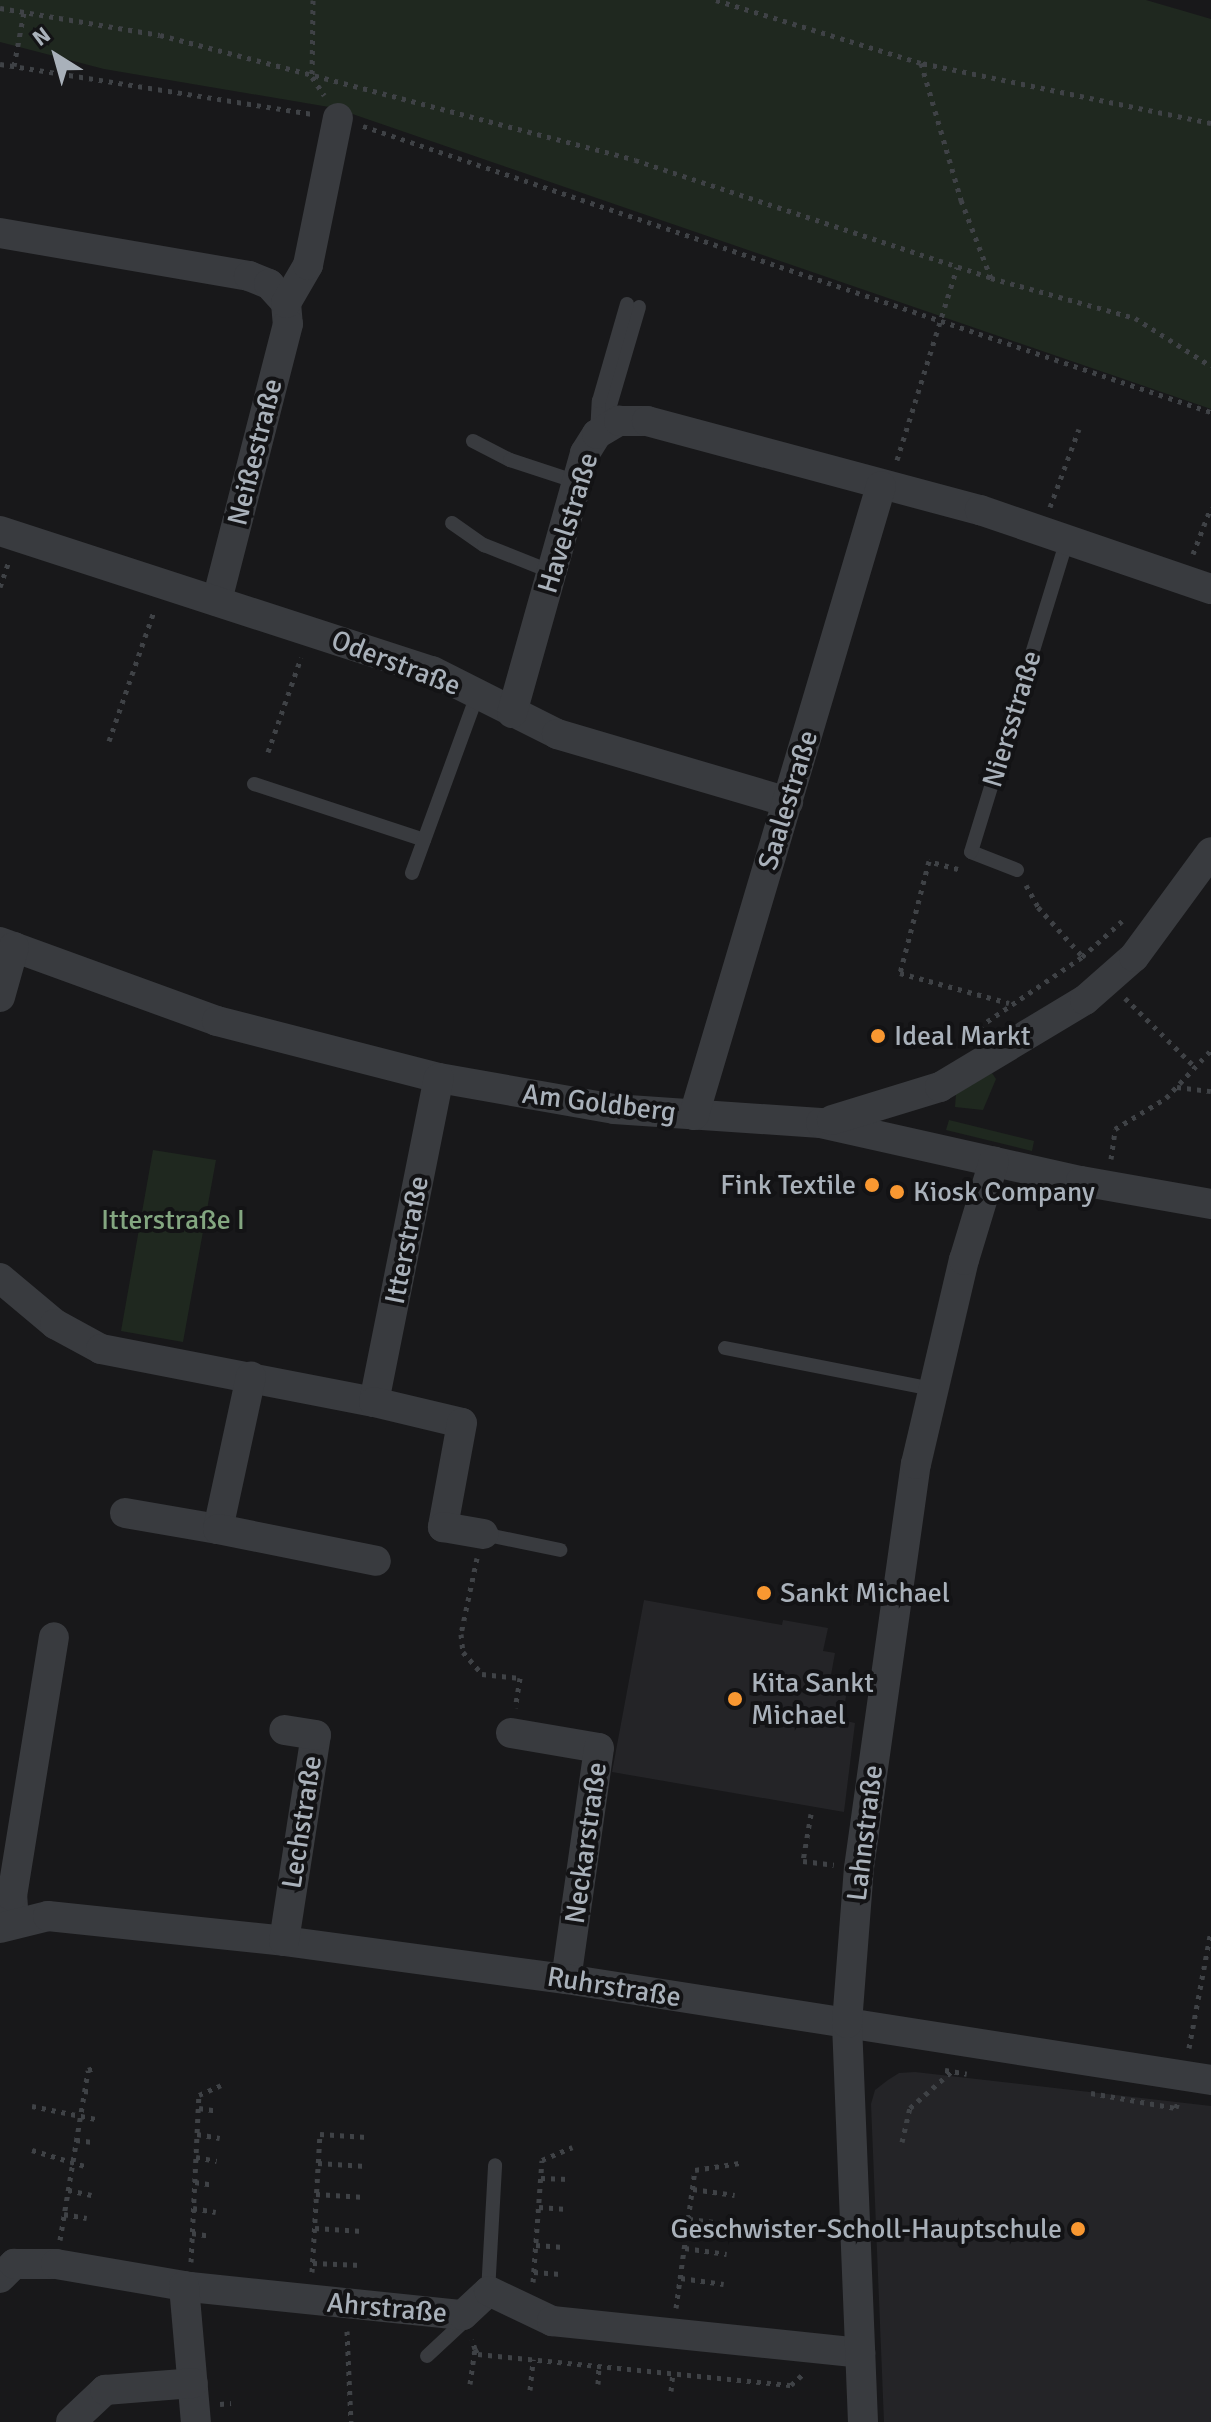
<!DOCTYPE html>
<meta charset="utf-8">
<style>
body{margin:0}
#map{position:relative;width:1211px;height:2422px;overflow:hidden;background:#18181a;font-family:Signika,sans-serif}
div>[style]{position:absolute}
.built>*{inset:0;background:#242427}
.green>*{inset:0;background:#1f281f}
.path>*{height:5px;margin-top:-2.5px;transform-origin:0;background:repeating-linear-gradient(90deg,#3f4246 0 4px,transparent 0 10px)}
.service>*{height:14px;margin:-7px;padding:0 7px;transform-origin:7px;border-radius:7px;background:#393b3f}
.minor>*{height:30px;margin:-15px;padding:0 15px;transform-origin:15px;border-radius:15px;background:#393b3f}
.dots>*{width:22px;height:22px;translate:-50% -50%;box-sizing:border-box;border:4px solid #131315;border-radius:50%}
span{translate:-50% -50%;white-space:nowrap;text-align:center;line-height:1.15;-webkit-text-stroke:8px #131315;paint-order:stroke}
.street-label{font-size:28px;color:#a9b1ba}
.poi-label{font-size:28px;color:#a9b1ba}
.left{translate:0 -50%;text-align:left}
.right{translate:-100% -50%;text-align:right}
.park-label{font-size:28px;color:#83a680}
.north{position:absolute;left:16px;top:16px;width:80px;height:80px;-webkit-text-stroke:6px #131315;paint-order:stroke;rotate:323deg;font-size:22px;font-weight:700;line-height:32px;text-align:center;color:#a9b1ba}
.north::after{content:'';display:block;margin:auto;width:28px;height:36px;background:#a9b1ba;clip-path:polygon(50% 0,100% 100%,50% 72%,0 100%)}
</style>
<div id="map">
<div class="built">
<div style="clip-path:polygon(644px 1600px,782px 1625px,783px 1620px,828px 1628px,823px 1651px,835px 1653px,829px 1686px,847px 1690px,842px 1720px,855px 1723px,844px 1812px,612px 1772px)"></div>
<div style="clip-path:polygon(915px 2072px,1211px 2106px,1211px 2422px,884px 2422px,871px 2104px,875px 2090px,888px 2080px,899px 2073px)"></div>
</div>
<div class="green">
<div style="clip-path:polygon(0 0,1146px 0,1211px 19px,1211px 409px,335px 108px,104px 69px,0 42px)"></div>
<div style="clip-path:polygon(992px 1073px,996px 1079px,983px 1110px,955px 1107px,956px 1094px)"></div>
<div style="clip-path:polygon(949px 1120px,1034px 1141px,1032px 1151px,946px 1130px)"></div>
<div style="clip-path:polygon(153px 1150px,216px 1160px,183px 1342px,121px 1331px)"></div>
</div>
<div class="path">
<div style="left:313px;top:0;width:77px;rotate:90.7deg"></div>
<div style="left:312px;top:77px;width:22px;rotate:56deg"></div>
<div style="left:716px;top:0;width:214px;rotate:17.1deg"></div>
<div style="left:0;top:8px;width:162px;rotate:9.6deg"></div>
<div style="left:160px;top:35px;width:491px;rotate:14.7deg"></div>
<div style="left:635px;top:160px;width:375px;rotate:18.3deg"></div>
<div style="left:0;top:64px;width:315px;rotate:9.1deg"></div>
<div style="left:14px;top:66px;width:55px;rotate:-79.5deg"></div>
<div style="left:1211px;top:123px;width:296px;rotate:-168.3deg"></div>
<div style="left:921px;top:63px;width:143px;rotate:73.7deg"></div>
<div style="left:961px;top:200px;width:84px;rotate:69deg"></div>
<div style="left:991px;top:278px;width:149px;rotate:15.5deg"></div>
<div style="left:1135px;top:318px;width:90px;rotate:32.3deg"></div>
<div style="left:363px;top:126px;width:895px;rotate:18.64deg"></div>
<div style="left:897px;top:460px;width:202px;rotate:-72.7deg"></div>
<div style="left:1050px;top:507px;width:83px;rotate:-69.6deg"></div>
<div style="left:1193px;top:554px;width:50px;rotate:-69deg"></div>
<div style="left:0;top:587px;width:28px;rotate:-71deg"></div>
<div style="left:109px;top:741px;width:138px;rotate:-70.9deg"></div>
<div style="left:268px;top:752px;width:100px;rotate:-70.7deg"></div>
<div style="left:958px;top:869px;width:30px;rotate:-165deg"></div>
<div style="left:929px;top:861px;width:116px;rotate:104.5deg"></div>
<div style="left:900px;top:973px;width:113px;rotate:15.4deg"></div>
<div style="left:1026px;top:885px;width:25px;rotate:61deg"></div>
<div style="left:1038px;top:907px;width:69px;rotate:48deg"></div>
<div style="left:1125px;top:998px;width:98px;rotate:44.6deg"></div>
<div style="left:979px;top:1027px;width:125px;rotate:-34.2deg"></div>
<div style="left:1082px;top:957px;width:54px;rotate:-42deg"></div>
<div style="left:1177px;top:1087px;width:34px;rotate:7deg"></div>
<div style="left:1111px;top:1159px;width:30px;rotate:-82deg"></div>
<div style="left:1115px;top:1129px;width:60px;rotate:-31.3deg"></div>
<div style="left:1166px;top:1098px;width:66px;rotate:-46.8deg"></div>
<div style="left:477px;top:1558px;width:78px;rotate:101.9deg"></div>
<div style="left:461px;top:1634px;width:18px;rotate:84deg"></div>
<div style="left:463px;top:1652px;width:29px;rotate:49deg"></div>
<div style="left:482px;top:1674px;width:38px;rotate:6deg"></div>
<div style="left:520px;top:1678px;width:30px;rotate:99deg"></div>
<div style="left:811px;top:1814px;width:48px;rotate:99.7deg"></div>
<div style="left:803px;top:1861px;width:31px;rotate:7deg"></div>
<div style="left:1189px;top:2048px;width:119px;rotate:-79.4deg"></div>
<div style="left:945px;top:2070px;width:22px;rotate:10deg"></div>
<div style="left:84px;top:2091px;width:9px;rotate:6deg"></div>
<div style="left:1091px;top:2093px;width:86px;rotate:10deg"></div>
<div style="left:1176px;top:2108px;width:7px;rotate:-74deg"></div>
<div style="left:32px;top:2106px;width:65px;rotate:11.5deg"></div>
<div style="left:199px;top:2108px;width:18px;rotate:9deg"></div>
<div style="left:197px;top:2134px;width:23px;rotate:10deg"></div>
<div style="left:76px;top:2140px;width:17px;rotate:7deg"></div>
<div style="left:902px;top:2142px;width:35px;rotate:-77deg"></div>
<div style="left:910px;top:2108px;width:55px;rotate:-41.3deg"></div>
<div style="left:32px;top:2150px;width:59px;rotate:16.9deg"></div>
<div style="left:196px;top:2157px;width:21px;rotate:11deg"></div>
<div style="left:318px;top:2163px;width:48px;rotate:3.6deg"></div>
<div style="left:541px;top:2178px;width:28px;rotate:2deg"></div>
<div style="left:195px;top:2182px;width:18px;rotate:9deg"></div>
<div style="left:693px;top:2189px;width:42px;rotate:8.1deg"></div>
<div style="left:68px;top:2190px;width:24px;rotate:12deg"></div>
<div style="left:316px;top:2194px;width:49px;rotate:3.5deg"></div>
<div style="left:539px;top:2207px;width:28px;rotate:4deg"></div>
<div style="left:193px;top:2208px;width:23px;rotate:10deg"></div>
<div style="left:64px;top:2214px;width:23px;rotate:10deg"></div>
<div style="left:689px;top:2219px;width:42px;rotate:6.8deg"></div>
<div style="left:315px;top:2228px;width:48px;rotate:3.6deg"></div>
<div style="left:192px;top:2233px;width:19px;rotate:9deg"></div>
<div style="left:60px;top:2240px;width:172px;rotate:-80.6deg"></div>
<div style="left:88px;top:2070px;width:9px;rotate:-18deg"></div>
<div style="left:536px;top:2245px;width:28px;rotate:4deg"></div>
<div style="left:685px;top:2248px;width:42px;rotate:8.1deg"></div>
<div style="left:191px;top:2262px;width:167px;rotate:-87.3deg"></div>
<div style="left:199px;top:2095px;width:24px;rotate:-24deg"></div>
<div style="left:313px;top:2263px;width:49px;rotate:2.3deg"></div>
<div style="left:312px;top:2272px;width:138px;rotate:-86.7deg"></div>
<div style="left:320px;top:2134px;width:47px;rotate:3.7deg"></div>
<div style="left:534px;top:2272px;width:27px;rotate:4deg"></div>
<div style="left:681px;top:2278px;width:43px;rotate:7.9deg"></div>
<div style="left:533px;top:2282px;width:122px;rotate:-85.8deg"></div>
<div style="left:542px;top:2160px;width:33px;rotate:-23deg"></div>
<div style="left:676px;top:2308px;width:139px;rotate:-82.2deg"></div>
<div style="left:695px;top:2170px;width:45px;rotate:-9deg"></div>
<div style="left:347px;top:2331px;width:91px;rotate:87.5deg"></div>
<div style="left:475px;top:2349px;width:6px;rotate:59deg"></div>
<div style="left:478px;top:2354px;width:315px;rotate:5.7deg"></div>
<div style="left:791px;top:2385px;width:15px;rotate:-42deg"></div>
<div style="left:470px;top:2384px;width:35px;rotate:-82deg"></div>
<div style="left:475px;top:2349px;width:10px;rotate:-107deg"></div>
<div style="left:598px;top:2384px;width:18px;rotate:-87deg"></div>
<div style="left:530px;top:2390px;width:31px;rotate:-84deg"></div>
<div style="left:671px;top:2391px;width:18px;rotate:-84deg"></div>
<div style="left:220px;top:2404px;width:11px;rotate:-5deg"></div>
</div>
<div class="service">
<div style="left:604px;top:426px;width:124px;rotate:-73.6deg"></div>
<div style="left:597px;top:434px;width:33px;rotate:-87deg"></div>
<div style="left:599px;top:401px;width:101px;rotate:-73.9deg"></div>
<div style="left:473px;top:441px;width:42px;rotate:27.2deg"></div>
<div style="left:510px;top:460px;width:71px;rotate:18.2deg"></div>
<div style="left:452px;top:523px;width:39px;rotate:35deg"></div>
<div style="left:484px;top:545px;width:73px;rotate:21.7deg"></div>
<div style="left:254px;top:784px;width:179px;rotate:18.2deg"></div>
<div style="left:1017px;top:870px;width:49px;rotate:-158.6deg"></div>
<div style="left:971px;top:852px;width:326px;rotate:-72.9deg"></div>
<div style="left:412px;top:873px;width:189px;rotate:-69.9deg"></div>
<div style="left:725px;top:1348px;width:212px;rotate:11.2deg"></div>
<div style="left:483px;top:1534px;width:79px;rotate:11.7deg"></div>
<div style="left:488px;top:2292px;width:127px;rotate:-86.8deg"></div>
<div style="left:427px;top:2356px;width:60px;rotate:-43deg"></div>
</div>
<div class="minor">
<div style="left:0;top:233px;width:253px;rotate:9.8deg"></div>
<div style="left:249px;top:276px;width:22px;rotate:22deg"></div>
<div style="left:269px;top:284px;width:25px;rotate:48deg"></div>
<div style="left:286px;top:303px;width:21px;rotate:85deg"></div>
<div style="left:288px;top:324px;width:286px;rotate:104.4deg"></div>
<div style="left:286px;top:303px;width:44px;rotate:-59.9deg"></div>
<div style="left:308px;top:265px;width:150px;rotate:-78.5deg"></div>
<div style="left:0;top:531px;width:454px;rotate:18deg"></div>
<div style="left:432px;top:671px;width:140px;rotate:26.7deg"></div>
<div style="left:557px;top:734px;width:241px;rotate:16.4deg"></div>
<div style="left:512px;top:713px;width:270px;rotate:-74.3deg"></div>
<div style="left:585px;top:453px;width:22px;rotate:-58deg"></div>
<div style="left:597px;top:434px;width:26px;rotate:-31deg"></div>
<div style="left:619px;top:421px;width:28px"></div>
<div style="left:647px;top:421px;width:345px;rotate:15deg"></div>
<div style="left:980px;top:510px;width:244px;rotate:18.9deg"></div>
<div style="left:0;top:942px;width:231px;rotate:20deg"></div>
<div style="left:217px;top:1021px;width:229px;rotate:14.4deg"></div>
<div style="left:439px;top:1078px;width:178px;rotate:10deg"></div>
<div style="left:614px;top:1109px;width:207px;rotate:3.9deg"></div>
<div style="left:821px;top:1123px;width:266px;rotate:12.6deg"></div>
<div style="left:1081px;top:1181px;width:132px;rotate:10deg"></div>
<div style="left:0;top:997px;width:52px;rotate:-74.4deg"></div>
<div style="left:694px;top:1115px;width:656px;rotate:-73.44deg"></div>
<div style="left:832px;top:1120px;width:113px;rotate:-17deg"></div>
<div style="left:940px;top:1087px;width:169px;rotate:-31deg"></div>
<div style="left:1085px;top:1000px;width:65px;rotate:-41.3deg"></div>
<div style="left:1134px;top:957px;width:130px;rotate:-53.7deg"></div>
<div style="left:0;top:1278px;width:72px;rotate:39.9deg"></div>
<div style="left:55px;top:1324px;width:52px;rotate:28.5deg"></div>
<div style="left:101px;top:1349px;width:278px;rotate:11deg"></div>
<div style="left:374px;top:1402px;width:330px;rotate:-78.7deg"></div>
<div style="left:374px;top:1402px;width:90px;rotate:13.4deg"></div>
<div style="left:462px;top:1423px;width:106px;rotate:100.4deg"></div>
<div style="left:443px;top:1527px;width:41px;rotate:9.9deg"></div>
<div style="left:125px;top:1513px;width:94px;rotate:9.8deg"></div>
<div style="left:218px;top:1529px;width:156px;rotate:-77.8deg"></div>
<div style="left:218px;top:1529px;width:161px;rotate:11.4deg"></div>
<div style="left:511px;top:1733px;width:89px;rotate:9.7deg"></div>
<div style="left:599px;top:1748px;width:233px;rotate:98.1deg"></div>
<div style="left:14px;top:1922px;width:26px;rotate:-94deg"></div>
<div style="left:12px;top:1896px;width:262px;rotate:-80.8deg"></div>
<div style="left:0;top:1928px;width:49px;rotate:-14deg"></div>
<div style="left:48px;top:1916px;width:237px;rotate:6deg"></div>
<div style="left:284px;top:1941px;width:285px;rotate:7.7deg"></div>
<div style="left:566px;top:1979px;width:653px;rotate:8.9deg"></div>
<div style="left:284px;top:1941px;width:208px;rotate:-81.2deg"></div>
<div style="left:316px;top:1735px;width:32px;rotate:-171deg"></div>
<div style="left:0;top:2278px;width:20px;rotate:-45deg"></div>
<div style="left:14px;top:2264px;width:42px"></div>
<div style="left:56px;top:2264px;width:136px;rotate:9.7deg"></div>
<div style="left:190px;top:2287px;width:274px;rotate:5.9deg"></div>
<div style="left:463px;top:2315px;width:35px;rotate:-43deg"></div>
<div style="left:489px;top:2291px;width:70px;rotate:25.5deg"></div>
<div style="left:552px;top:2321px;width:310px;rotate:5.9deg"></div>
<div style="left:184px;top:2286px;width:137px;rotate:85deg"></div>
<div style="left:71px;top:2422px;width:47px;rotate:-43.3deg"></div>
<div style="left:105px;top:2390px;width:88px;rotate:-4.5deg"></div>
<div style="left:863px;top:2422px;width:399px;rotate:-92.3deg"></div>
<div style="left:847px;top:2023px;width:155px;rotate:-85.6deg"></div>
<div style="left:859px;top:1868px;width:408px;rotate:-82deg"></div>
<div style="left:916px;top:1464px;width:210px;rotate:-76.8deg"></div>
<div style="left:964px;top:1260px;width:103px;rotate:-73.1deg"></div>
</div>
<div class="dots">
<div style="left:878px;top:1036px;background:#f99831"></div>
<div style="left:872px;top:1185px;background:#f99831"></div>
<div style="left:897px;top:1192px;background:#f99831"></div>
<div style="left:764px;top:1593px;background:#f99831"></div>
<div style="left:735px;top:1699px;background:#f99831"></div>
<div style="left:1078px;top:2229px;background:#f99831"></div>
</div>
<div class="street-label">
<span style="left:255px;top:452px;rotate:-76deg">Neißestraße</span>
<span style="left:568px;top:523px;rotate:-73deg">Havelstraße</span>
<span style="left:396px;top:663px;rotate:21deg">Oderstraße</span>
<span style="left:1012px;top:719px;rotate:-73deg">Niersstraße</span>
<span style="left:788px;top:800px;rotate:-73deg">Saalestraße</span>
<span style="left:599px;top:1103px;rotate:7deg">Am Goldberg</span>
<span style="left:407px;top:1240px;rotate:-79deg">Itterstraße</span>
<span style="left:302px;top:1822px;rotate:-81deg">Lechstraße</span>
<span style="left:865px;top:1833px;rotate:-83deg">Lahnstraße</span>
<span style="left:586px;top:1843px;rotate:-82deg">Neckarstraße</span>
<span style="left:614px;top:1987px;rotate:9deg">Ruhrstraße</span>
<span style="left:387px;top:2308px;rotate:5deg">Ahrstraße</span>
</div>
<div class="poi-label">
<span class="left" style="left:894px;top:1036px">Ideal Markt</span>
<span class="right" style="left:856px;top:1185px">Fink Textile</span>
<span class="left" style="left:913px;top:1192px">Kiosk Company</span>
<span class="left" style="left:780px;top:1593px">Sankt Michael</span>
<span class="left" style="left:751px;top:1699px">Kita Sankt<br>Michael</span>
<span class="right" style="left:1062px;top:2229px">Geschwister-Scholl-Hauptschule</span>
</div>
<div class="park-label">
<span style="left:173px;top:1220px">Itterstraße I</span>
</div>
<div class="north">N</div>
</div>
